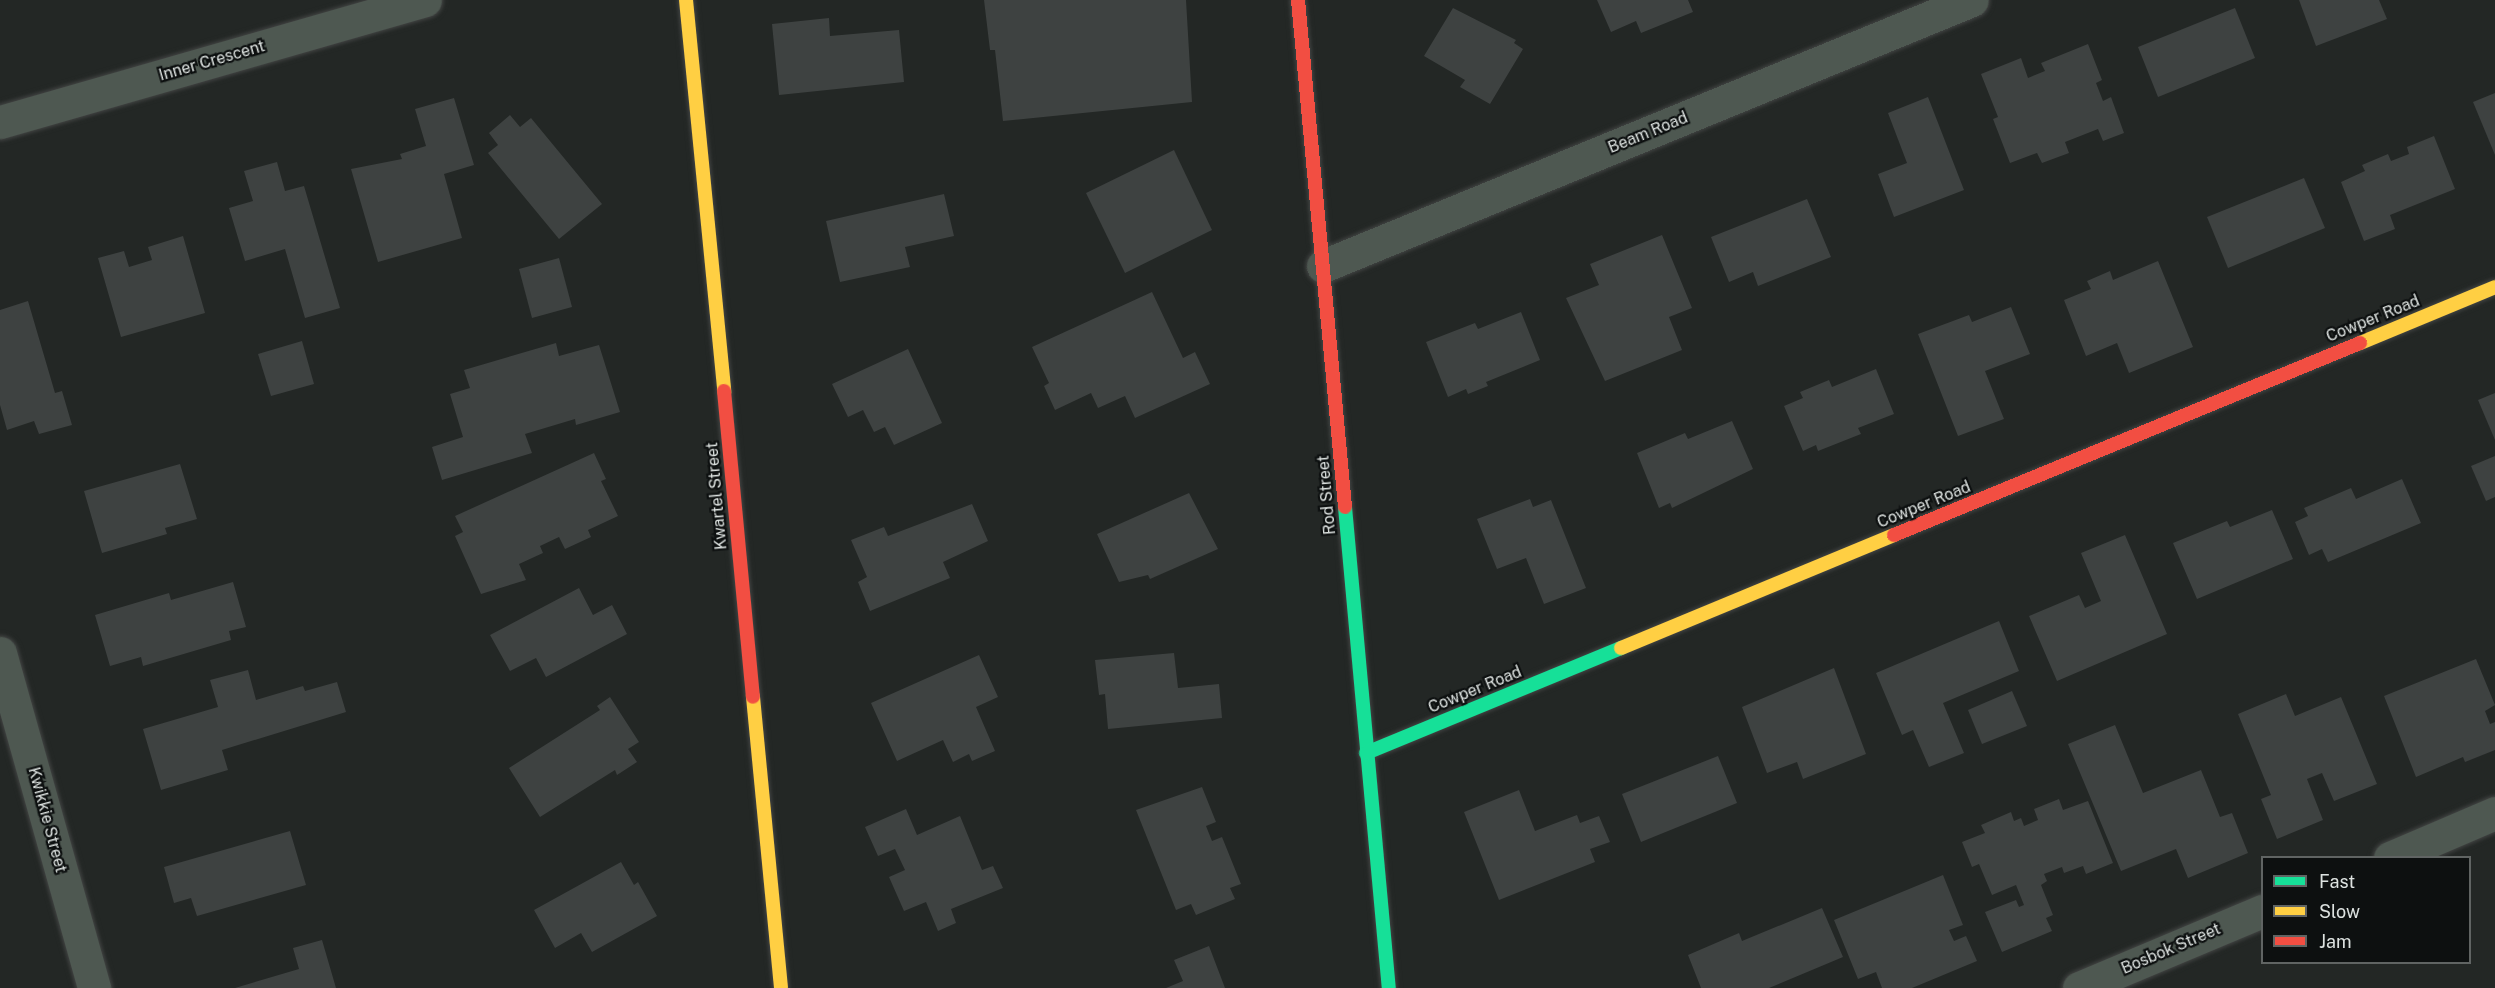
<!DOCTYPE html>
<style>
body{margin:0}
#map{position:relative;width:2495px;height:988px;overflow:hidden;background:#232725;font-family:"Public Sans",sans-serif}
div>[style]{position:absolute}
.building>*{inset:0;background:#3e4241}
.roads{filter:drop-shadow(0 0 2px #424443) drop-shadow(0 0 2px #424443)}
.street>*{height:33px;margin:-16.5px;padding:0 16.5px;transform-origin:16.5px;border-radius:16.5px;background:#4e5851}
.fast>*{height:14px;margin:-7px;padding:0 7px;transform-origin:7px;border-radius:7px;background:#16e098}
.slow>*{height:14px;margin:-7px;padding:0 7px;transform-origin:7px;border-radius:7px;background:#ffcf43}
.jam>*{height:14px;margin:-7px;padding:0 7px;transform-origin:7px;border-radius:7px;background:#f24e42}
span{translate:-50% -50%;white-space:nowrap;text-align:center;line-height:1.15;-webkit-text-stroke:4.5px #0d1010;paint-order:stroke}
.street-label{font-size:16px;color:#dde2e0}
.legend{position:absolute;left:2261px;top:856px;width:210px;height:108px;box-sizing:border-box;background:#0d1010;border:2px solid #606463;margin:0;padding:8px 10px;list-style:none;font-size:18px;color:#dde2e0}
.legend li{display:flex;align-items:center;gap:12px;height:30px}
.legend b{width:30px;border:2px solid #606463}
</style>
<div id="map">
<div class="building">
<div style="clip-path:polygon(984px 0,1186px 0,1192px 102px,1003px 121px,995px 50px,990px 50px)"></div>
<div style="clip-path:polygon(1597px 0,1688px 0,1693px 12px,1641px 33px,1636px 21px,1611px 32px)"></div>
<div style="clip-path:polygon(2299px 0,2379px 0,2387px 19px,2316px 46px)"></div>
<div style="clip-path:polygon(1453px 8px,1516px 40px,1514px 43px,1523px 49px,1490px 104px,1460px 87px,1465px 80px,1424px 56px)"></div>
<div style="clip-path:polygon(2235px 8px,2255px 58px,2158px 97px,2138px 47px)"></div>
<div style="clip-path:polygon(829px 18px,830px 36px,899px 30px,904px 82px,779px 95px,772px 24px)"></div>
<div style="clip-path:polygon(2088px 44px,2102px 80px,2096px 83px,2103px 101px,2111px 97px,2124px 133px,2103px 141px,2098px 129px,2065px 142px,2069px 153px,2042px 163px,2037px 153px,2010px 163px,1993px 119px,1998px 117px,1981px 74px,2021px 58px,2028px 78px,2045px 71px,2041px 63px)"></div>
<div style="clip-path:polygon(2495px 93px,2495px 155px,2473px 102px)"></div>
<div style="clip-path:polygon(1928px 97px,1964px 190px,1894px 217px,1878px 174px,1907px 163px,1888px 113px)"></div>
<div style="clip-path:polygon(454px 98px,474px 165px,444px 174px,462px 238px,378px 262px,351px 169px,402px 159px,400px 154px,426px 146px,415px 109px)"></div>
<div style="clip-path:polygon(510px 115px,520px 127px,531px 118px,602px 204px,559px 239px,488px 153px,498px 145px,489px 133px)"></div>
<div style="clip-path:polygon(2434px 136px,2455px 189px,2390px 215px,2395px 229px,2364px 241px,2341px 182px,2365px 171px,2362px 165px,2388px 154px,2391px 161px,2409px 154px,2407px 147px)"></div>
<div style="clip-path:polygon(1174px 150px,1212px 230px,1125px 273px,1086px 193px)"></div>
<div style="clip-path:polygon(277px 162px,285px 191px,304px 186px,340px 308px,305px 318px,285px 249px,245px 261px,229px 208px,253px 201px,244px 171px)"></div>
<div style="clip-path:polygon(2304px 178px,2325px 228px,2228px 268px,2207px 217px)"></div>
<div style="clip-path:polygon(944px 194px,954px 236px,905px 247px,910px 267px,840px 282px,826px 221px)"></div>
<div style="clip-path:polygon(1807px 199px,1831px 257px,1758px 286px,1753px 272px,1729px 282px,1711px 237px)"></div>
<div style="clip-path:polygon(1662px 235px,1692px 308px,1669px 317px,1682px 350px,1605px 381px,1566px 298px,1599px 285px,1590px 264px)"></div>
<div style="clip-path:polygon(183px 236px,205px 313px,121px 337px,98px 258px,124px 251px,129px 267px,152px 260px,148px 247px)"></div>
<div style="clip-path:polygon(559px 258px,572px 307px,532px 318px,519px 269px)"></div>
<div style="clip-path:polygon(2158px 261px,2193px 347px,2129px 373px,2117px 343px,2086px 356px,2064px 300px,2091px 289px,2087px 281px,2110px 271px,2113px 280px)"></div>
<div style="clip-path:polygon(1152px 292px,1183px 358px,1195px 352px,1210px 384px,1135px 418px,1125px 396px,1098px 408px,1091px 393px,1055px 410px,1044px 386px,1049px 383px,1032px 347px)"></div>
<div style="clip-path:polygon(28px 301px,55px 393px,62px 391px,72px 425px,39px 434px,34px 421px,7px 430px,0 405px,0 310px)"></div>
<div style="clip-path:polygon(2011px 307px,2030px 354px,1985px 371px,2004px 419px,1958px 436px,1918px 334px,1969px 315px,1972px 322px)"></div>
<div style="clip-path:polygon(1521px 312px,1540px 360px,1486px 382px,1488px 386px,1468px 394px,1466px 389px,1448px 397px,1426px 342px,1475px 323px,1478px 329px)"></div>
<div style="clip-path:polygon(302px 341px,314px 384px,271px 396px,258px 354px)"></div>
<div style="clip-path:polygon(556px 343px,559px 356px,599px 345px,620px 412px,576px 425px,575px 419px,525px 434px,532px 453px,442px 480px,432px 447px,463px 437px,450px 394px,470px 388px,464px 370px)"></div>
<div style="clip-path:polygon(908px 349px,942px 423px,894px 445px,885px 427px,874px 432px,863px 410px,848px 417px,832px 384px)"></div>
<div style="clip-path:polygon(1876px 369px,1894px 414px,1858px 428px,1861px 434px,1818px 451px,1816px 445px,1803px 451px,1784px 406px,1803px 398px,1800px 392px,1829px 380px,1832px 387px)"></div>
<div style="clip-path:polygon(2495px 393px,2495px 440px,2478px 400px)"></div>
<div style="clip-path:polygon(1732px 421px,1753px 469px,1672px 508px,1670px 503px,1659px 508px,1637px 453px,1685px 433px,1688px 439px)"></div>
<div style="clip-path:polygon(594px 453px,606px 479px,601px 481px,618px 516px,588px 530px,591px 537px,565px 549px,559px 537px,540px 546px,543px 553px,519px 564px,526px 580px,481px 594px,455px 536px,463px 532px,455px 516px)"></div>
<div style="clip-path:polygon(2495px 456px,2495px 497px,2486px 501px,2471px 466px)"></div>
<div style="clip-path:polygon(180px 464px,197px 519px,165px 528px,167px 534px,102px 553px,84px 491px)"></div>
<div style="clip-path:polygon(2402px 479px,2421px 523px,2328px 562px,2322px 549px,2309px 555px,2295px 522px,2308px 516px,2304px 508px,2351px 488px,2356px 499px)"></div>
<div style="clip-path:polygon(1189px 493px,1218px 549px,1150px 579px,1148px 575px,1119px 582px,1097px 534px)"></div>
<div style="clip-path:polygon(1530px 499px,1533px 507px,1551px 500px,1586px 588px,1544px 604px,1526px 558px,1497px 569px,1477px 519px)"></div>
<div style="clip-path:polygon(972px 504px,988px 541px,943px 562px,950px 578px,870px 611px,858px 582px,867px 577px,851px 540px,884px 527px,888px 536px)"></div>
<div style="clip-path:polygon(2272px 510px,2293px 559px,2197px 599px,2173px 543px,2227px 521px,2230px 527px)"></div>
<div style="clip-path:polygon(2125px 535px,2167px 634px,2057px 681px,2029px 616px,2079px 595px,2085px 608px,2101px 601px,2081px 553px)"></div>
<div style="clip-path:polygon(233px 582px,246px 627px,229px 631px,231px 640px,143px 666px,141px 657px,110px 666px,95px 615px,169px 593px,171px 600px)"></div>
<div style="clip-path:polygon(579px 588px,593px 615px,612px 605px,627px 634px,546px 677px,536px 658px,510px 671px,490px 635px)"></div>
<div style="clip-path:polygon(1999px 621px,2019px 671px,1943px 703px,1964px 753px,1929px 767px,1913px 730px,1902px 735px,1876px 673px)"></div>
<div style="clip-path:polygon(1174px 653px,1178px 688px,1219px 684px,1222px 718px,1108px 729px,1105px 694px,1099px 695px,1095px 660px)"></div>
<div style="clip-path:polygon(979px 655px,998px 697px,976px 707px,995px 751px,972px 761px,969px 754px,953px 762px,943px 740px,897px 761px,871px 703px)"></div>
<div style="clip-path:polygon(2476px 659px,2495px 705px,2485px 711px,2490px 724px,2495px 722px,2495px 750px,2465px 762px,2463px 757px,2416px 777px,2384px 696px)"></div>
<div style="clip-path:polygon(1834px 668px,1866px 754px,1803px 779px,1797px 762px,1767px 773px,1742px 707px)"></div>
<div style="clip-path:polygon(248px 670px,256px 700px,303px 686px,305px 691px,337px 682px,346px 712px,222px 750px,228px 770px,161px 790px,143px 729px,218px 707px,210px 680px)"></div>
<div style="clip-path:polygon(2012px 691px,2027px 726px,1982px 744px,1968px 710px)"></div>
<div style="clip-path:polygon(2286px 694px,2295px 716px,2341px 697px,2377px 784px,2334px 801px,2322px 773px,2307px 779px,2323px 820px,2277px 839px,2261px 799px,2271px 795px,2238px 714px)"></div>
<div style="clip-path:polygon(610px 697px,639px 742px,628px 749px,637px 762px,617px 775px,615px 770px,540px 817px,509px 768px,600px 710px,597px 706px)"></div>
<div style="clip-path:polygon(2115px 725px,2143px 793px,2201px 770px,2220px 817px,2232px 813px,2248px 853px,2188px 878px,2176px 849px,2121px 871px,2068px 744px)"></div>
<div style="clip-path:polygon(1718px 756px,1737px 803px,1641px 842px,1622px 794px)"></div>
<div style="clip-path:polygon(1202px 787px,1216px 822px,1206px 826px,1212px 841px,1222px 837px,1241px 884px,1230px 888px,1235px 899px,1196px 915px,1191px 904px,1176px 910px,1136px 810px)"></div>
<div style="clip-path:polygon(1519px 790px,1535px 831px,1577px 815px,1580px 823px,1599px 816px,1610px 842px,1590px 849px,1595px 862px,1499px 900px,1464px 812px)"></div>
<div style="clip-path:polygon(2059px 799px,2063px 810px,2088px 801px,2113px 863px,2086px 874px,2083px 866px,2064px 873px,2062px 867px,2044px 874px,2047px 881px,2041px 885px,2053px 915px,2046px 918px,2052px 931px,2002px 952px,1985px 912px,2016px 900px,2019px 907px,2024px 905px,2016px 885px,1992px 895px,1979px 864px,1972px 867px,1962px 842px,1985px 833px,1981px 825px,2011px 812px,2014px 821px,2021px 818px,2024px 826px,2038px 820px,2034px 809px)"></div>
<div style="clip-path:polygon(906px 809px,917px 835px,960px 816px,982px 870px,993px 866px,1003px 888px,951px 909px,956px 923px,938px 931px,926px 902px,904px 911px,889px 877px,905px 870px,895px 849px,878px 856px,865px 827px)"></div>
<div style="clip-path:polygon(290px 831px,306px 885px,197px 916px,191px 898px,174px 903px,164px 867px)"></div>
<div style="clip-path:polygon(621px 862px,634px 885px,638px 882px,657px 916px,592px 952px,581px 933px,555px 948px,534px 910px)"></div>
<div style="clip-path:polygon(1943px 875px,1963px 925px,1949px 930px,1954px 941px,1966px 936px,1977px 961px,1912px 988px,1882px 988px,1876px 972px,1858px 979px,1834px 920px)"></div>
<div style="clip-path:polygon(1822px 908px,1843px 957px,1769px 988px,1701px 988px,1688px 955px,1739px 933px,1742px 941px)"></div>
<div style="clip-path:polygon(322px 940px,336px 988px,235px 988px,299px 969px,293px 948px)"></div>
<div style="clip-path:polygon(1209px 946px,1225px 988px,1166px 988px,1183px 981px,1174px 960px)"></div>
</div>
<div class="roads">
<div class="street">
<div style="left:0;top:122px;width:442px;rotate:-16deg"></div>
<div style="left:1323px;top:266px;width:701px;rotate:-22.29deg"></div>
<div style="left:0;top:653px;width:348px;rotate:74.3deg"></div>
<div style="left:2390px;top:858px;width:114px;rotate:-23.2deg"></div>
<div style="left:2079px;top:988px;width:199px;rotate:-22.8deg"></div>
</div>
<div class="fast">
<div style="left:1345px;top:507px;width:483px;rotate:84.8deg"></div>
<div style="left:1366px;top:753px;width:276px;rotate:-22.4deg"></div>
</div>
<div class="slow">
<div style="left:686px;top:0;width:393px;rotate:84.4deg"></div>
<div style="left:2360px;top:343px;width:146px;rotate:-22.5deg"></div>
<div style="left:1621px;top:648px;width:295px;rotate:-22.5deg"></div>
<div style="left:753px;top:697px;width:292px;rotate:84.5deg"></div>
</div>
<div class="jam">
<div style="left:1298px;top:0;width:509px;rotate:84.7deg"></div>
<div style="left:724px;top:391px;width:307px;rotate:84.6deg"></div>
<div style="left:1894px;top:535px;width:504px;rotate:-22.39deg"></div>
</div>
</div>
<div class="street-label">
<span style="left:212px;top:61px;rotate:-16deg">Inner Crescent</span>
<span style="left:1648px;top:133px;rotate:-22deg">Beam Road</span>
<span style="left:2373px;top:319px;rotate:-22deg">Cowper Road</span>
<span style="left:1327px;top:495px;rotate:-95deg">Rod Street</span>
<span style="left:717px;top:496px;rotate:-95deg">Kwartel Street</span>
<span style="left:1924px;top:505px;rotate:-22deg">Cowper Road</span>
<span style="left:1475px;top:690px;rotate:-22deg">Cowper Road</span>
<span style="left:47px;top:820px;rotate:75deg">Kwikkie Street</span>
<span style="left:2171px;top:949px;rotate:-23deg">Bosbok Street</span>
</div>
<ul class="legend">
<li><b style="height:8px;background:#16e098"></b>Fast</li>
<li><b style="height:8px;background:#ffcf43"></b>Slow</li>
<li><b style="height:8px;background:#f24e42"></b>Jam</li>
</ul>
</div>
